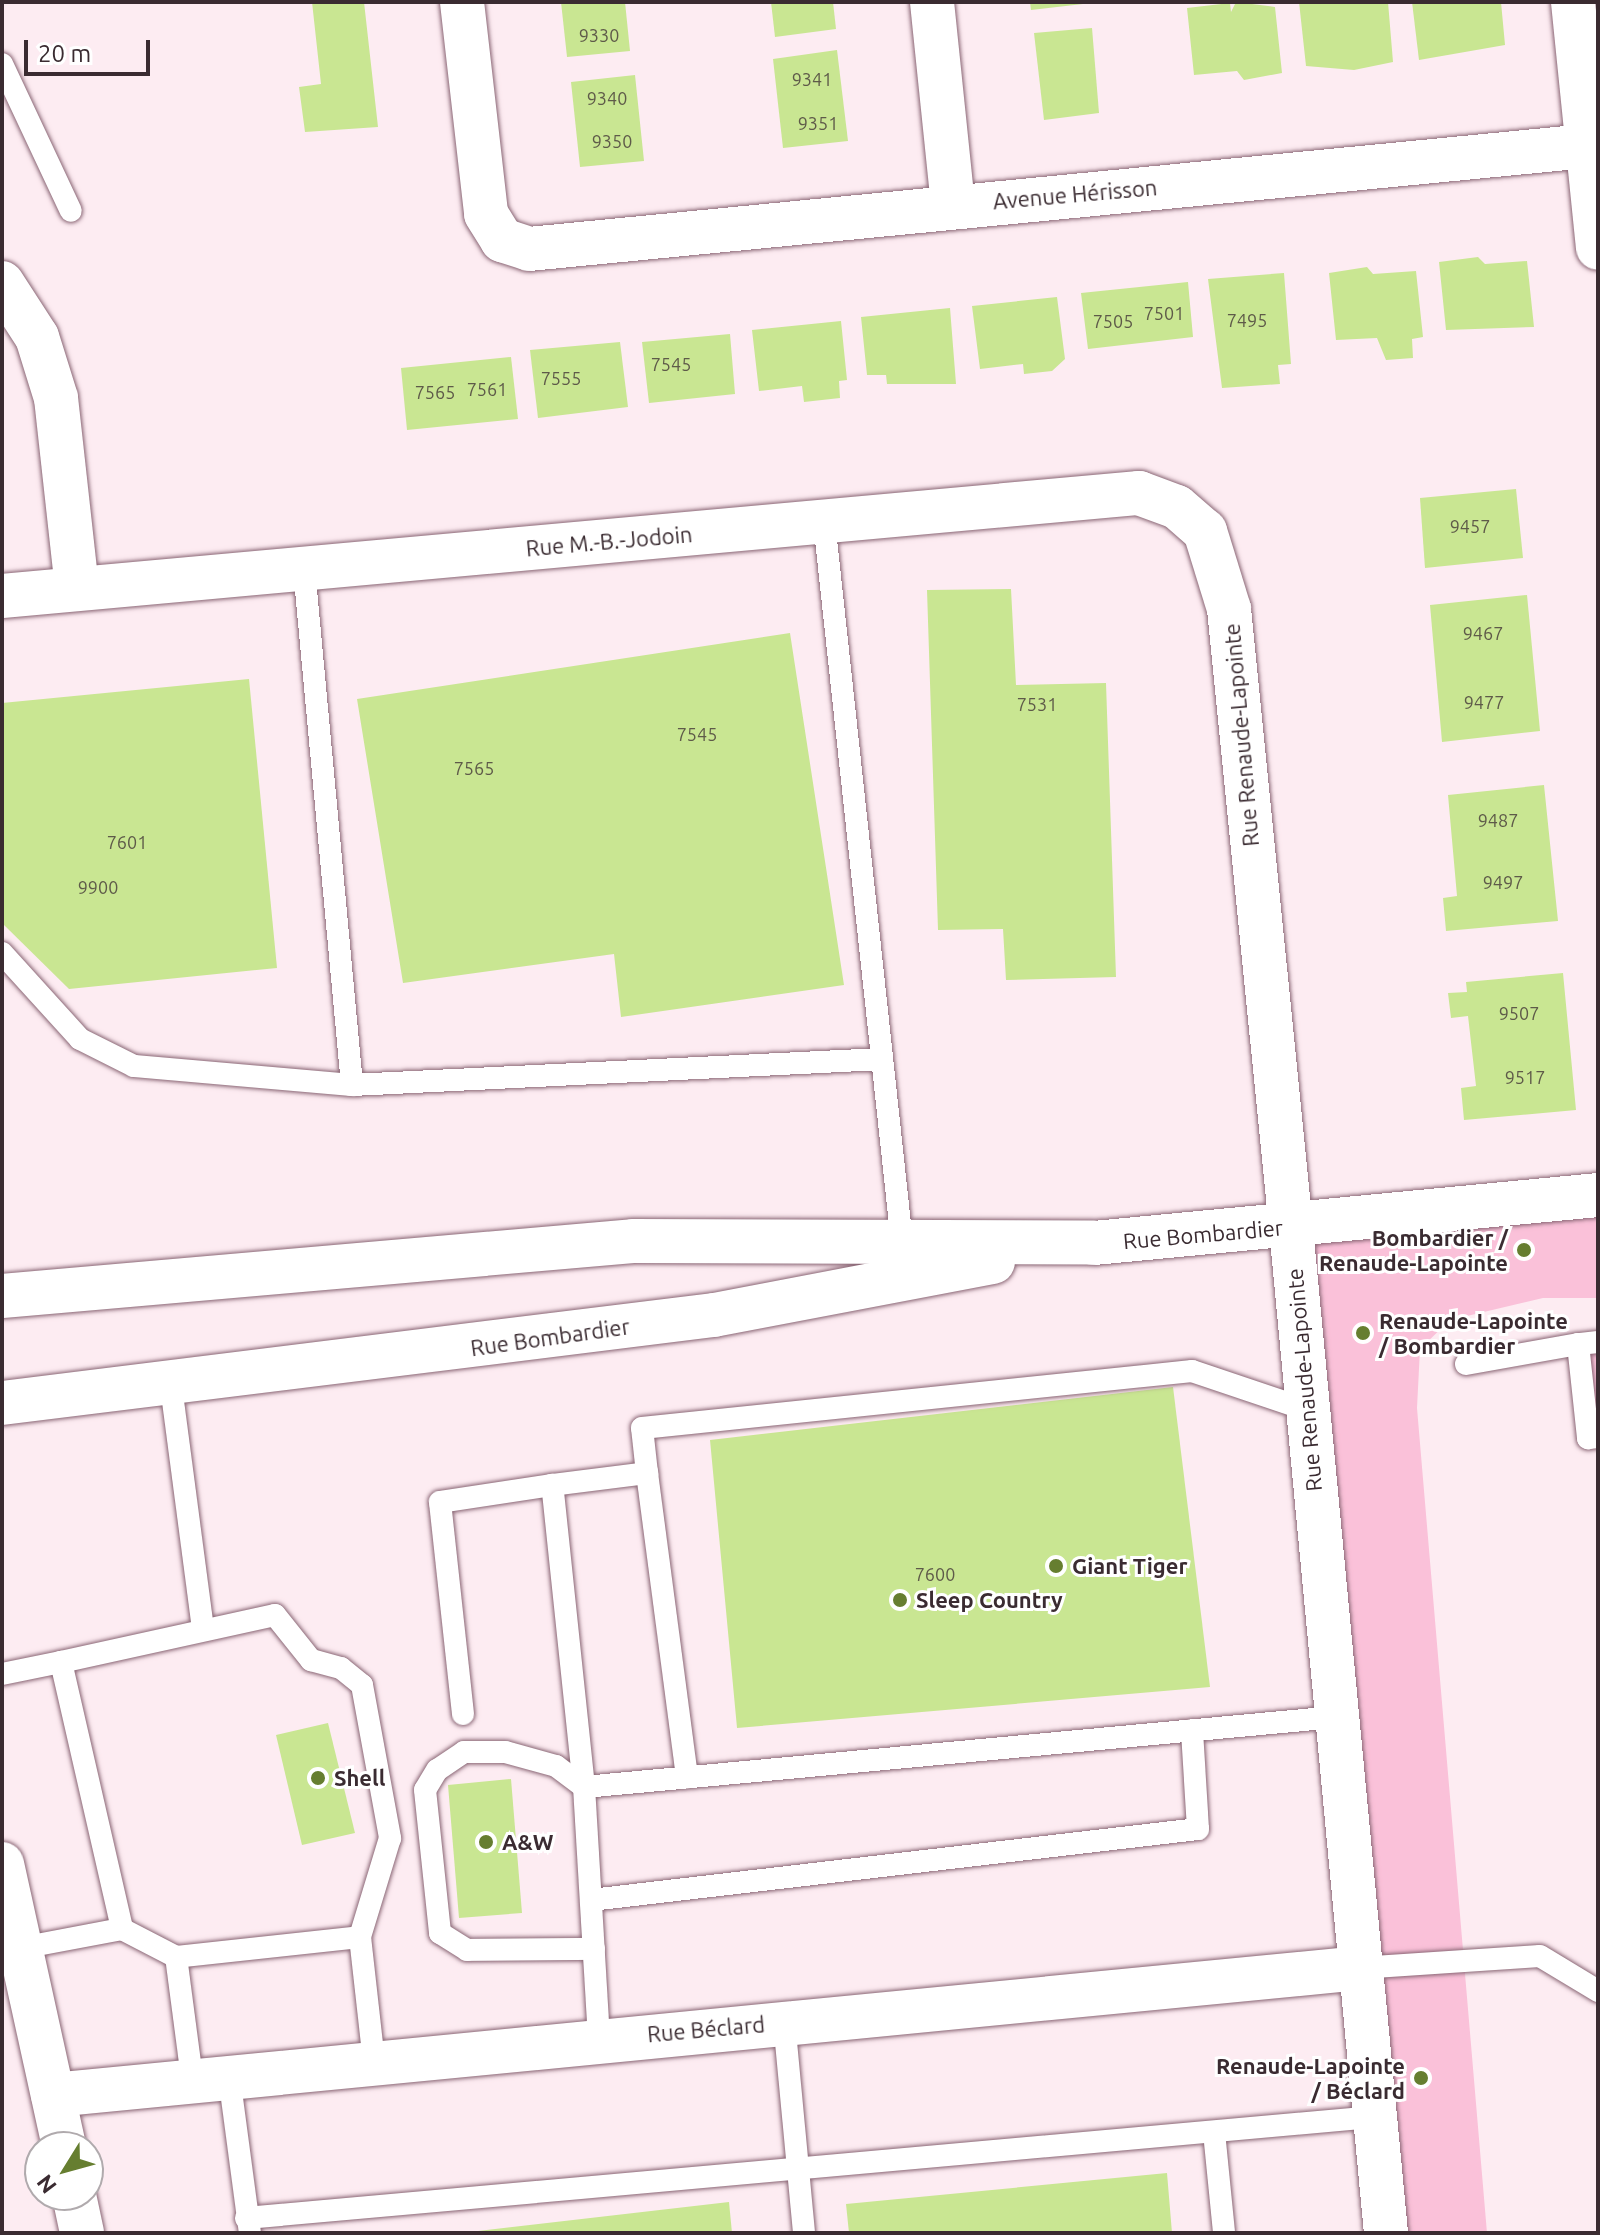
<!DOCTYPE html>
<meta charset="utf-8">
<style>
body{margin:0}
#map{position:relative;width:1600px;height:2235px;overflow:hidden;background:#fdecf2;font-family:Ubuntu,sans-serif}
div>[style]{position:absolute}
.green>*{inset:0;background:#fac1d9}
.building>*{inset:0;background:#c9e692}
.roads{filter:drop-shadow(0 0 2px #8a6675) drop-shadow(0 0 2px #8a6675)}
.service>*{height:22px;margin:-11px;padding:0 11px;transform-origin:11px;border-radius:11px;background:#fff}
.minor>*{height:44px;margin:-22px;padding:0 22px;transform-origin:22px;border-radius:22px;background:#fff}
.tertiary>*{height:44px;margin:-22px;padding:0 22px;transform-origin:22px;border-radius:22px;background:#fff}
.secondary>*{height:44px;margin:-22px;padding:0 22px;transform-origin:22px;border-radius:22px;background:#fff}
.dots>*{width:22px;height:22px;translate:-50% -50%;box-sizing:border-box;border:4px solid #fff;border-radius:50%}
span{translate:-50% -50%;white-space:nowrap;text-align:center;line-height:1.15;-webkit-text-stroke:6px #fff;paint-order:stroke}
.number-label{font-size:18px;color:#5e5a49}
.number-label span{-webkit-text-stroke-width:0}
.street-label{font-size:22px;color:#3a2b31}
.poi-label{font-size:22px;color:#3a2b31;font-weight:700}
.right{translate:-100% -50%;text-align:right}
.left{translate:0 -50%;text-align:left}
.frame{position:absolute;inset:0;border:4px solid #3a2b31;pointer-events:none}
.north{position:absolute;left:24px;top:2131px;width:80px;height:80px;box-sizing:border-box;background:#fff;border:2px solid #b0aaad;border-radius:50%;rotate:233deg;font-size:22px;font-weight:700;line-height:32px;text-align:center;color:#3a2b31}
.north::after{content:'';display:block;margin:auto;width:28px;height:36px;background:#667e30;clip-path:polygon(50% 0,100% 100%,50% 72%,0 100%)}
.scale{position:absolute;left:24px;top:40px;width:126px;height:36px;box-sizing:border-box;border:4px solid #3a2b31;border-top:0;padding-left:10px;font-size:24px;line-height:28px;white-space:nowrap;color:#3a2b31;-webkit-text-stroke:6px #fff;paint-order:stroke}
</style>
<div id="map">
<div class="green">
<div style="clip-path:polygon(1598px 1196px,1598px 1298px,1543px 1298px,1450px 1320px,1420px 1349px,1417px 1408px,1487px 2233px,1386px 2233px,1291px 1228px)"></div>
<div style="clip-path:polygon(1598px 1342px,1598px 1437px,1578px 1344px)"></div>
</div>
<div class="building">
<div style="clip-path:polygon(312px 2px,364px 2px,378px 127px,305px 132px,299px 87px,321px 84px)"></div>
<div style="clip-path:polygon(561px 2px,625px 2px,630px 51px,567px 57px)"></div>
<div style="clip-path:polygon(771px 2px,833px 2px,836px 29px,775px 37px)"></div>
<div style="clip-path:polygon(1030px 2px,1083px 2px,1083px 4px,1031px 10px)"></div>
<div style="clip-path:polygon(1236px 2px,1275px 7px,1282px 73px,1244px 80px,1237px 71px,1194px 75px,1187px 8px,1230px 3px,1231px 12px)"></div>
<div style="clip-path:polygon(1299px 2px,1388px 2px,1393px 62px,1354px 70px,1306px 66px)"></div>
<div style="clip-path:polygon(1412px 2px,1501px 2px,1505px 45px,1419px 60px)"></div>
<div style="clip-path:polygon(1092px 28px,1099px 113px,1044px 120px,1034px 33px)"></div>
<div style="clip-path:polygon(837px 50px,848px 141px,783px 148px,773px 59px)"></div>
<div style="clip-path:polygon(635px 75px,644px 161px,580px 167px,571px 82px)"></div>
<div style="clip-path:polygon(1478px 257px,1485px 264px,1527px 261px,1534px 327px,1446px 330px,1439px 262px)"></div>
<div style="clip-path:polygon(1367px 267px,1373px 274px,1416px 271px,1423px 337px,1412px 339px,1413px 358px,1386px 360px,1377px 338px,1336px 340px,1329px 273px)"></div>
<div style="clip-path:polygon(1284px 273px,1291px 364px,1278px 365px,1280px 384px,1222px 388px,1208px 279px)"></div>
<div style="clip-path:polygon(1188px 282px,1193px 337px,1088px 349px,1081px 293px)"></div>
<div style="clip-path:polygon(1057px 297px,1065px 359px,1052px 371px,1024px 374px,1023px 364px,980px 369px,972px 306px)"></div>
<div style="clip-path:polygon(950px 308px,956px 384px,887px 384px,886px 375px,867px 375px,861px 317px)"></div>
<div style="clip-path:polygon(841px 321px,847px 380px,839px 381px,840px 398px,804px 402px,802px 386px,759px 391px,752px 330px)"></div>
<div style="clip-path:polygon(730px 334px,735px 394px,649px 403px,642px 342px)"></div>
<div style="clip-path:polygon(620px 342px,628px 407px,538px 418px,530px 350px)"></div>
<div style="clip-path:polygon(511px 357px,518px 419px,407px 430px,401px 368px)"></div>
<div style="clip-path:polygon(1516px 489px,1523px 558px,1425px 568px,1420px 498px)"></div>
<div style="clip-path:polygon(1011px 589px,1016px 685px,1106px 683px,1116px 977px,1006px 980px,1003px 929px,938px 930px,927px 590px)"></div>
<div style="clip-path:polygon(1527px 595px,1540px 731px,1442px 742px,1430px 605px)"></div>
<div style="clip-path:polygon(790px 633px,844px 985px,621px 1017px,614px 954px,403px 983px,357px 699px)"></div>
<div style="clip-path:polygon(249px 679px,277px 968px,69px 989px,4px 925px,2px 703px)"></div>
<div style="clip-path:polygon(1544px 785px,1558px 921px,1446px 931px,1443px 898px,1457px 896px,1448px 795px)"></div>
<div style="clip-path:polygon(1563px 973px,1576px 1110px,1464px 1120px,1461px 1088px,1476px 1086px,1468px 1016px,1451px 1018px,1448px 993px,1467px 992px,1466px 982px)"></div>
<div style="clip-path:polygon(1173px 1387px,1210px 1687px,737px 1728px,710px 1440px)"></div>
<div style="clip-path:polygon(328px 1723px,355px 1833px,302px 1845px,276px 1735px)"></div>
<div style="clip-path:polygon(511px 1779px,522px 1913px,459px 1918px,448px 1785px)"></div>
<div style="clip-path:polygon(1167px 2173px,1172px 2233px,849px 2233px,846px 2204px)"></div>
<div style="clip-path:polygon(729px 2202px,732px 2233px,479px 2233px,478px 2231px)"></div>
</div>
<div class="roads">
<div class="service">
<div style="left:2px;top:64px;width:162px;rotate:64.9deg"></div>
<div style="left:824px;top:521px;width:725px;rotate:83.83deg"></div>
<div style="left:2px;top:953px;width:116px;rotate:47.8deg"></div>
<div style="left:80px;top:1039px;width:60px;rotate:26.6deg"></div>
<div style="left:134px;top:1066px;width:219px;rotate:5deg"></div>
<div style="left:352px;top:1085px;width:518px;rotate:-95.31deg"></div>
<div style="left:352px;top:1085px;width:531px;rotate:-2.81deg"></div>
<div style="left:1598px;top:1342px;width:20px;rotate:174deg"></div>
<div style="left:1578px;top:1344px;width:95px;rotate:83.9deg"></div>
<div style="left:1588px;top:1438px;width:10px;rotate:-6deg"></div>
<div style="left:1466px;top:1364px;width:114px;rotate:-10.1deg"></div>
<div style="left:171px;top:1386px;width:245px;rotate:82.5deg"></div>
<div style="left:647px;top:1473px;width:45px;rotate:-96.3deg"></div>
<div style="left:642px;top:1428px;width:553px;rotate:-5.92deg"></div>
<div style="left:1192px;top:1371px;width:119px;rotate:18.6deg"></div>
<div style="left:61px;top:1662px;width:219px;rotate:-12.4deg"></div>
<div style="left:275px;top:1615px;width:58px;rotate:51.3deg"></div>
<div style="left:311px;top:1660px;width:31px;rotate:15deg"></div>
<div style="left:341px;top:1668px;width:27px;rotate:39deg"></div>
<div style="left:362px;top:1685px;width:156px;rotate:79.6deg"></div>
<div style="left:390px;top:1838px;width:103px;rotate:106.9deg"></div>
<div style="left:2px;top:1674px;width:60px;rotate:-11.5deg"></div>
<div style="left:61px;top:1662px;width:274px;rotate:77.1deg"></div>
<div style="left:122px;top:1929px;width:61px;rotate:27.4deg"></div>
<div style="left:463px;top:1714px;width:213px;rotate:-96.2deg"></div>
<div style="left:440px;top:1502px;width:113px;rotate:-8.6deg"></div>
<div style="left:584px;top:1787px;width:304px;rotate:-96deg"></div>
<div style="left:552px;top:1485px;width:96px;rotate:-7.2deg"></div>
<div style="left:647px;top:1473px;width:307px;rotate:82.5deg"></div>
<div style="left:584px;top:1787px;width:35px;rotate:-143deg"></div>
<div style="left:556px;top:1766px;width:53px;rotate:-164.6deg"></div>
<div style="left:505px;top:1752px;width:41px;rotate:180deg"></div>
<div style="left:464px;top:1752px;width:32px;rotate:146deg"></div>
<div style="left:437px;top:1770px;width:23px;rotate:121deg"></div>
<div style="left:425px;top:1790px;width:144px;rotate:84deg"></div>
<div style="left:440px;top:1933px;width:32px;rotate:32deg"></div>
<div style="left:467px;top:1950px;width:127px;rotate:-0.5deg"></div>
<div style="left:591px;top:1900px;width:611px;rotate:-6.67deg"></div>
<div style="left:1198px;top:1829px;width:99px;rotate:-93.5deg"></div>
<div style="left:21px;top:1948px;width:103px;rotate:-10.7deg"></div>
<div style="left:1359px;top:1968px;width:181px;rotate:-3.8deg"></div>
<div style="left:1540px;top:1956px;width:68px;rotate:31.1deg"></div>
<div style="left:784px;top:2021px;width:213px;rotate:84.6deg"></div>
<div style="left:599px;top:2039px;width:252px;rotate:-93.4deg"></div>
<div style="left:584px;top:1787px;width:755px;rotate:-5.32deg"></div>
<div style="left:229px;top:2076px;width:158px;rotate:82.4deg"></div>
<div style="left:192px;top:2078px;width:122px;rotate:-97.5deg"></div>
<div style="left:176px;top:1957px;width:185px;rotate:-6.2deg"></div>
<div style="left:360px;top:1937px;width:125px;rotate:83.6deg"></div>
<div style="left:1214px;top:2132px;width:101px;rotate:84.3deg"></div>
<div style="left:246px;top:2218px;width:1133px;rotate:-5.12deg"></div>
</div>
<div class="minor">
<div style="left:462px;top:2px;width:213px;rotate:83.5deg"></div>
<div style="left:486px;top:214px;width:31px;rotate:58deg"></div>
<div style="left:502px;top:240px;width:28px;rotate:18deg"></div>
<div style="left:529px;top:249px;width:1064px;rotate:-5.56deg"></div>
<div style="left:932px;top:2px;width:204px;rotate:84.1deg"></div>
<div style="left:1573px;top:2px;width:247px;rotate:84.2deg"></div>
<div style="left:2px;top:283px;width:64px;rotate:57.1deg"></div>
<div style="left:37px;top:337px;width:64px;rotate:72.7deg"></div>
<div style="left:56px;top:398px;width:191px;rotate:83.7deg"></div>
<div style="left:2px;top:596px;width:1142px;rotate:-5.18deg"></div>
<div style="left:1139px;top:493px;width:40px;rotate:20.2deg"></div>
<div style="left:1177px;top:507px;width:37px;rotate:41deg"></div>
<div style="left:1205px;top:531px;width:82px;rotate:72.9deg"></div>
<div style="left:1229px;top:609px;width:622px;rotate:84.28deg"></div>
<div style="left:53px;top:2095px;width:1312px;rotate:-5.55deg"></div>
</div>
<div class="tertiary">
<div style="left:1291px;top:1228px;width:1009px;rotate:84.6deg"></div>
<div style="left:2px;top:1296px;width:633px;rotate:-4.98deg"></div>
<div style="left:633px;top:1241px;width:461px;rotate:0.2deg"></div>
<div style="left:1094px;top:1243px;width:506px;rotate:-5.44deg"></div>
<div style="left:2px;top:1403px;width:717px;rotate:-7.05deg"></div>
<div style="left:714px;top:1315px;width:284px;rotate:-10.8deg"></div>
</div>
<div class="secondary">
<div style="left:2px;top:1864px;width:290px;rotate:77.6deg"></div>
<div style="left:74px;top:2195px;width:39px;rotate:78deg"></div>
</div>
</div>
<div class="dots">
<div style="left:1524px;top:1250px;background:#667e30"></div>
<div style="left:1363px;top:1333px;background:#667e30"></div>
<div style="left:1056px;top:1566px;background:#667e30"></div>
<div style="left:900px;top:1600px;background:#667e30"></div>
<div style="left:318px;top:1778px;background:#667e30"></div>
<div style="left:486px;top:1842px;background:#667e30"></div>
<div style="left:1421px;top:2078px;background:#667e30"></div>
</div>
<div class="number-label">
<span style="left:599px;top:35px">9330</span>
<span style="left:812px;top:79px">9341</span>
<span style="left:607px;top:98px">9340</span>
<span style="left:818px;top:123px">9351</span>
<span style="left:612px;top:141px">9350</span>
<span style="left:1164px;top:313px">7501</span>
<span style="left:1247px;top:320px">7495</span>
<span style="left:1113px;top:321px">7505</span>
<span style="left:671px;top:364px">7545</span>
<span style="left:561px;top:378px">7555</span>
<span style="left:487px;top:389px">7561</span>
<span style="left:435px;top:392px">7565</span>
<span style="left:1470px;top:526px">9457</span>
<span style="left:1483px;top:633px">9467</span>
<span style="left:1484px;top:702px">9477</span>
<span style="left:1037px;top:704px">7531</span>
<span style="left:697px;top:734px">7545</span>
<span style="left:474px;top:768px">7565</span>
<span style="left:1498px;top:820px">9487</span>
<span style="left:127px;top:842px">7601</span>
<span style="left:1503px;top:882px">9497</span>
<span style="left:98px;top:887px">9900</span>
<span style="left:1519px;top:1013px">9507</span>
<span style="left:1525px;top:1077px">9517</span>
<span style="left:935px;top:1574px">7600</span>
</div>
<div class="street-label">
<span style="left:1075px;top:194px;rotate:-5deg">Avenue Hérisson</span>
<span style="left:609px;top:541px;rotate:-5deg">Rue M.-B.-Jodoin</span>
<span style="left:1241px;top:735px;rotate:-95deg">Rue Renaude-Lapointe</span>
<span style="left:1203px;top:1234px;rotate:-5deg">Rue Bombardier</span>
<span style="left:550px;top:1337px;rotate:-8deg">Rue Bombardier</span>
<span style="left:1304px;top:1380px;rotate:-95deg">Rue Renaude-Lapointe</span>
<span style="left:706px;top:2029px;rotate:-5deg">Rue Béclard</span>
</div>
<div class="poi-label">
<span class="right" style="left:1508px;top:1250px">Bombardier /<br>Renaude-Lapointe</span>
<span class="left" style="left:1379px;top:1333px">Renaude-Lapointe<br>/ Bombardier</span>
<span class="left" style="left:1072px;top:1566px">Giant Tiger</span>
<span class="left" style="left:916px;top:1600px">Sleep Country</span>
<span class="left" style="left:334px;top:1778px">Shell</span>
<span class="left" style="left:502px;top:1842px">A&amp;W</span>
<span class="right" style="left:1405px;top:2078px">Renaude-Lapointe<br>/ Béclard</span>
</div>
<div class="frame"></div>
<div class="north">N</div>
<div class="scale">20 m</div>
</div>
